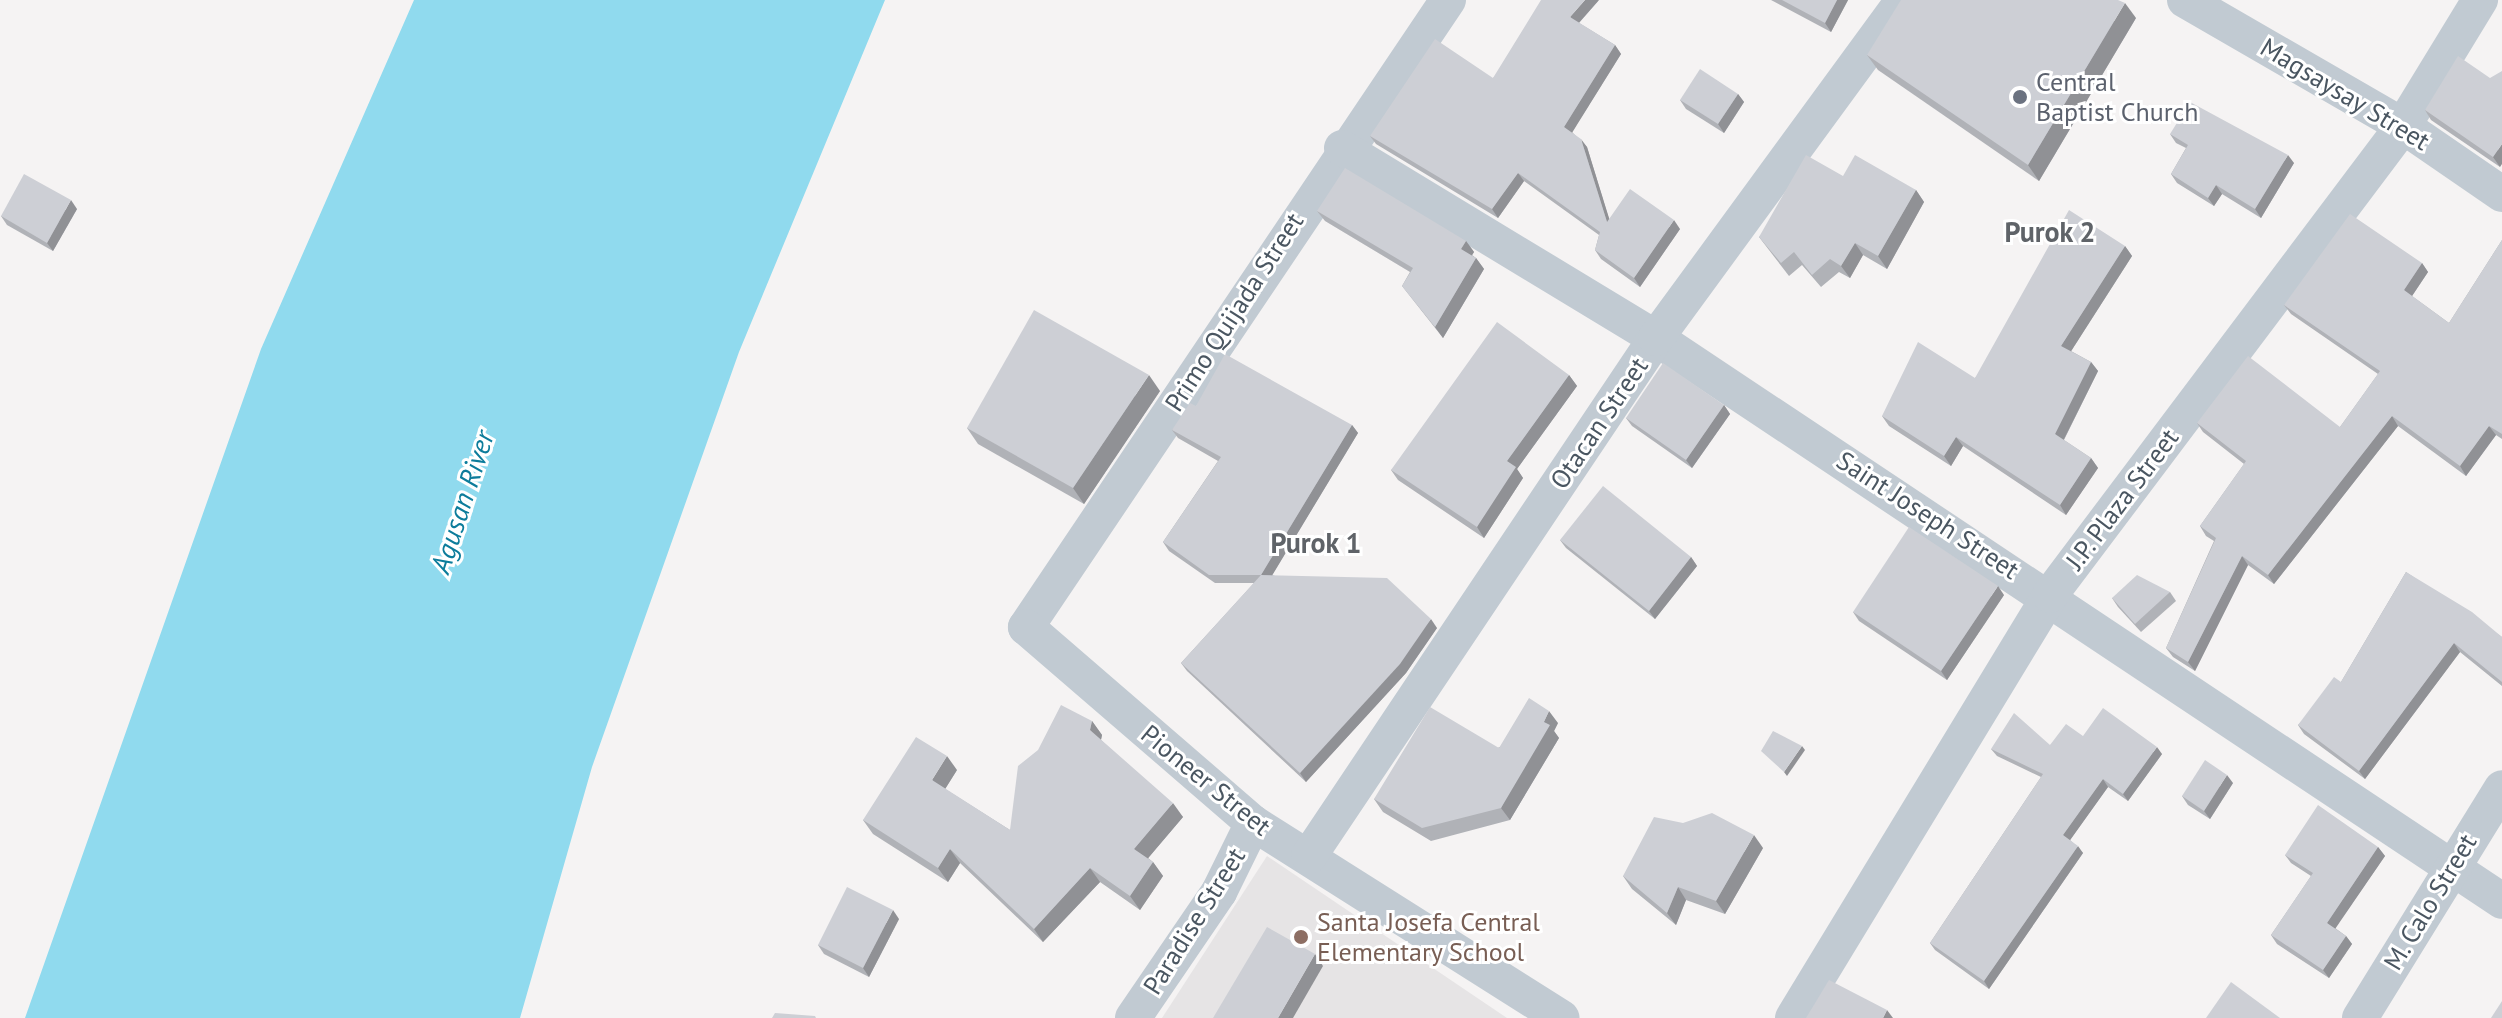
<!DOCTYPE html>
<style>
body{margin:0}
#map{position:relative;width:2502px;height:1018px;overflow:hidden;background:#f5f3f3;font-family:"PT Sans",sans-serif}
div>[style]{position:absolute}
.education>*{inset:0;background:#e6e4e5}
.water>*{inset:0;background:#90daee}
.minor>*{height:36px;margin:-18px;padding:0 18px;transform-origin:18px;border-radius:18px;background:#c1cad2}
.wall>*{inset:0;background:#b0b2b7}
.shaded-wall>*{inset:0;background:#909195}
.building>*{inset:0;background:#cdcfd5}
.dots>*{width:22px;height:22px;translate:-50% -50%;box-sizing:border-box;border:4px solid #fff;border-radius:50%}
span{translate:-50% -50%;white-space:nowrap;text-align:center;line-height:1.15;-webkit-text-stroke:6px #fff;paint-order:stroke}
.worship-label{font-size:26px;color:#5b616d}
.left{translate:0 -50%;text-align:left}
.street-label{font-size:26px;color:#4a5661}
.education-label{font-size:26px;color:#785e54}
.neighbourhood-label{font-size:28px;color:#5f6368;font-weight:700}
.water-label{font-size:28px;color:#0c7c9b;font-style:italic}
</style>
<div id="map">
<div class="education">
<div style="clip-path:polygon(1267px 856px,1507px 1018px,1162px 1018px)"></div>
</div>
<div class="water">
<div style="clip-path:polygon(414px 0,885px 0,739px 352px,592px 767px,520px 1018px,25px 1018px,261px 349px)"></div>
</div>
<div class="minor">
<div style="left:1448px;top:0;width:756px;rotate:123.94deg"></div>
<div style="left:1026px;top:627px;width:300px;rotate:40.8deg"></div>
<div style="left:1253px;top:823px;width:365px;rotate:32.3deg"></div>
<div style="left:2185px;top:0;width:252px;rotate:30deg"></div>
<div style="left:2403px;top:126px;width:120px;rotate:34.5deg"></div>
<div style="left:1342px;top:148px;width:367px;rotate:31.2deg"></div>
<div style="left:1656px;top:338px;width:1016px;rotate:33.64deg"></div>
<div style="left:1309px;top:856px;width:623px;rotate:-56.18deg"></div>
<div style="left:1656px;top:338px;width:419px;rotate:-53.8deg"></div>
<div style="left:1133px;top:1018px;width:153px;rotate:-55.7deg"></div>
<div style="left:1219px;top:892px;width:77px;rotate:-63.8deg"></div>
<div style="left:1793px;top:1018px;width:495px;rotate:-58.7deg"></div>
<div style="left:2050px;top:595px;width:587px;rotate:-53.03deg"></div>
<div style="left:2403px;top:126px;width:148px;rotate:-58.6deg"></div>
<div style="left:2360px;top:1018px;width:270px;rotate:-58.3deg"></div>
</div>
<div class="wall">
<div style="clip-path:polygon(1599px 0,1579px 23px,1615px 45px,1621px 54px,1572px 132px,1587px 147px,1609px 219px,1680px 229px,1640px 287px,1601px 259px,1595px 250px,1599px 235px,1524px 181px,1498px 218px,1376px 144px,1370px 136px,1493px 78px)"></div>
<div style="clip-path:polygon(1771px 0,1848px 0,1831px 32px)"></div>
<div style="clip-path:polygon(2136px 18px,2039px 181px,1878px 70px,1867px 55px)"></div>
<div style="clip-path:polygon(2490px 78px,2500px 167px,2431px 120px,2425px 110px)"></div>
<div style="clip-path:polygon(1738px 94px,1744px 102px,1724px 133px,1686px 109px,1680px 100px)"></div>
<div style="clip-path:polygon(2170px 134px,2294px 163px,2261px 218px,2222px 194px,2214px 206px,2177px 183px,2171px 174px,2186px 148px,2176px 143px)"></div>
<div style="clip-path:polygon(1843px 176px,1916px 190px,1924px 202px,1887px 269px,1863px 255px,1850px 278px,1839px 272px,1821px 287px,1802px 265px,1789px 276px,1759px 237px)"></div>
<div style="clip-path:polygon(77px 209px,53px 251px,7px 225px,1px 216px)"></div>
<div style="clip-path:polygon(1317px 211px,1466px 241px,1474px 252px,1472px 255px,1476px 258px,1484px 269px,1443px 338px,1402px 286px,1410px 272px,1325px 221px)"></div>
<div style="clip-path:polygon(2502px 240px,2502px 439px,2496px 435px,2466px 476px,2398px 426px,2274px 584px,2248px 565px,2195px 671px,2173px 657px,2166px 648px,2214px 541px,2206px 536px,2200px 526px,2244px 464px,2203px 432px,2197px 423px,2340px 427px,2378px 374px,2291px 314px,2284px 305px,2422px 263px,2428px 272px,2412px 296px,2449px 323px)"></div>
<div style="clip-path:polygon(2125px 246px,2132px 256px,2071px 351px,2091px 362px,2098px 371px,2064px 440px,2091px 458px,2098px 468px,2066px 515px,1963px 446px,1951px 466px,1889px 426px,1882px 416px,1975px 378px)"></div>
<div style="clip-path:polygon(1569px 375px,1577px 386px,1517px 469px,1523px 478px,1484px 538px,1398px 480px,1391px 470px)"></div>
<div style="clip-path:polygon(1160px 391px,1084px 504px,978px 444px,967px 428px)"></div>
<div style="clip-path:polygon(1724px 405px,1730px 414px,1692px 468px,1632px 426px,1626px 418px)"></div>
<div style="clip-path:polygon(1196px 406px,1352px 425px,1358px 433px,1272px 575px,1437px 628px,1406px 673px,1306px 782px,1187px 671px,1181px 663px,1254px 583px,1215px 583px,1169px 551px,1163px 542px,1218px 461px,1178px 438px,1172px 430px)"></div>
<div style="clip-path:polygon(1560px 540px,1691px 557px,1697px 566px,1655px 619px,1566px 548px)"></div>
<div style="clip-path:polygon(2406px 572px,2502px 637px,2502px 686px,2460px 652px,2365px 779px,2304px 734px,2298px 725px,2341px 682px)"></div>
<div style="clip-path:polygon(2170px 592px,2176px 601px,2141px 632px,2118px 607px,2112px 598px)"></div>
<div style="clip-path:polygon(2004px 595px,1947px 680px,1859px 621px,1853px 612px)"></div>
<div style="clip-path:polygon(1092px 721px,1102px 735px,1101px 740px,1183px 817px,1148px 858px,1153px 862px,1163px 876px,1140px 910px,1100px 882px,1043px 942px,960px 863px,948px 882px,873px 834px,863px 820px,957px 770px,945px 789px,1010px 830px)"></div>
<div style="clip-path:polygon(1558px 723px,1554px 731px,1559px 738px,1510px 820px,1431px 841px,1383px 812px,1374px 799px)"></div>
<div style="clip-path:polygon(2083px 736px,2162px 754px,2128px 801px,2108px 787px,2070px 840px,2083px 853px,1989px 989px,1935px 950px,1930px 943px,2041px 777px,1997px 756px,1991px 749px,2050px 745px)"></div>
<div style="clip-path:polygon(2233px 783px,2210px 819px,2188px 805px,2182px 796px)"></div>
<div style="clip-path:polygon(2378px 847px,2385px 856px,2335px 928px,2346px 936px,2352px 944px,2329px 978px,2277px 944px,2271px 935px,2311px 876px,2291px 863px,2285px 855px)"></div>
<div style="clip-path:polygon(1763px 848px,1725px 914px,1686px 900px,1676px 925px,1632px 889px,1623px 876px)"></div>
<div style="clip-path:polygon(899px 919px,869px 977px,824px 954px,818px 945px)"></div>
</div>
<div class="shaded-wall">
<div style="clip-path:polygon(1585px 0,1599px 0,1576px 26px,1570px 17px)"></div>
<div style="clip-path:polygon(1837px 0,1848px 0,1831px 32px,1825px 23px)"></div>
<div style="clip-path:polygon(2125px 3px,2136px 18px,2039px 181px,2028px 165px)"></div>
<div style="clip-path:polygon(1615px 45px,1621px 54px,1570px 136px,1564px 127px)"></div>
<div style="clip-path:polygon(1738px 94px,1744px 102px,1724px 133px,1718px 124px)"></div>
<div style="clip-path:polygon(1581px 139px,1587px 147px,1613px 231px,1607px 222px)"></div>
<div style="clip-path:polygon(2502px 144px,2502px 164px,2500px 167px,2493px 157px)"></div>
<div style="clip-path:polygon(2288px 155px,2294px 163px,2261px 218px,2255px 209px)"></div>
<div style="clip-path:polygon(1518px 173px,1524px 181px,1498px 218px,1492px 209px)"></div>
<div style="clip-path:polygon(2216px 185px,2222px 194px,2214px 206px,2208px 198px)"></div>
<div style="clip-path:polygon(1916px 190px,1924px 202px,1887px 269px,1878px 256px)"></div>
<div style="clip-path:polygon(71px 200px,77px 209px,53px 251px,47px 243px)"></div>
<div style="clip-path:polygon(1674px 220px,1680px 229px,1640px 287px,1634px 278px)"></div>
<div style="clip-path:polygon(1466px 241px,1474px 252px,1469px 260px,1461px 249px)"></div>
<div style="clip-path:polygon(1855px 243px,1863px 255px,1850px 278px,1841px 266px)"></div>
<div style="clip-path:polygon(2125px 246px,2132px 256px,2068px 356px,2061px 346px)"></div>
<div style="clip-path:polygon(1476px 258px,1484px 269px,1443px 338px,1435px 327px)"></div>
<div style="clip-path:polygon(2422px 263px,2428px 272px,2410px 299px,2404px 290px)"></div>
<div style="clip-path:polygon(2091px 362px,2098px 371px,2062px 443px,2055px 434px)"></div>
<div style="clip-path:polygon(1149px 375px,1160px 391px,1084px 504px,1073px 488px)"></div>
<div style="clip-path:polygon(1569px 375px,1577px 386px,1517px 469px,1523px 478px,1484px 538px,1477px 527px,1507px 461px)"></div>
<div style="clip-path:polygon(1724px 405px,1730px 414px,1692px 468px,1686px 460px)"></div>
<div style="clip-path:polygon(2392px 416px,2398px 426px,2274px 584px,2268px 575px)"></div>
<div style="clip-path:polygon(1352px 425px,1358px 433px,1267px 584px,1261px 575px)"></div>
<div style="clip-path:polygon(2489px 426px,2496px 435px,2466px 476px,2460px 466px)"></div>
<div style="clip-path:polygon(1956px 437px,1963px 446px,1951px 466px,1944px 456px)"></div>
<div style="clip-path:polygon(2091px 458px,2098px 468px,2066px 515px,2060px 505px)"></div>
<div style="clip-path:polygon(2242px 556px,2248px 565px,2195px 671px,2188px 662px)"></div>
<div style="clip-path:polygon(1691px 557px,1697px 566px,1655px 619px,1649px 611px)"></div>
<div style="clip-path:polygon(1998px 586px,2004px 595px,1947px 680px,1941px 671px)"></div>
<div style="clip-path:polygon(1431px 619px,1437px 628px,1406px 673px,1306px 782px,1300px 773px)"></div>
<div style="clip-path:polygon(2454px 643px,2460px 652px,2365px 779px,2359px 771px)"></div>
<div style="clip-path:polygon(1549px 711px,1558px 723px,1554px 731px,1559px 738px,1510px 820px,1501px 808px)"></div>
<div style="clip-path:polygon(1092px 721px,1102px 735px,1100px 744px,1090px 730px)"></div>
<div style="clip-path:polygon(1802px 746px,1805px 750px,1787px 776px,1784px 772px)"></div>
<div style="clip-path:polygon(2157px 747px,2162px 754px,2128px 801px,2123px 794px)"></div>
<div style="clip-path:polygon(947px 756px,957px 770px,942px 794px,932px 780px)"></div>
<div style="clip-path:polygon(2227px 775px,2233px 783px,2210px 819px,2204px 811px)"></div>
<div style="clip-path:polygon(2103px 779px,2108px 787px,2068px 843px,2063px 835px)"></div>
<div style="clip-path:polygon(1173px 803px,1183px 817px,1144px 863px,1134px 849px)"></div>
<div style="clip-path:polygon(1754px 835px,1763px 848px,1725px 914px,1716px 901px)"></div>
<div style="clip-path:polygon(2078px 846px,2083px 853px,1989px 989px,1984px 981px)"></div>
<div style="clip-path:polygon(2378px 847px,2385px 856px,2333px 932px,2327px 923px)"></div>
<div style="clip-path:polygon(950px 849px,960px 863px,948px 882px,938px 868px)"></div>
<div style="clip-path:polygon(1153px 862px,1163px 876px,1140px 910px,1130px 896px)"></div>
<div style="clip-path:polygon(1090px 868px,1100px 882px,1043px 942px,1034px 929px)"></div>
<div style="clip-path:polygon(1678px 887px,1686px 900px,1676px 925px,1667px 913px)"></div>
<div style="clip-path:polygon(893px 910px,899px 919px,869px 977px,863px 968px)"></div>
<div style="clip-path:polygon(2346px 936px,2352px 944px,2329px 978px,2323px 970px)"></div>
<div style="clip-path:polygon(1315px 954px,1323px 966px,1293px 1018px,1278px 1018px)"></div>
<div style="clip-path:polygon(1887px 1010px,1893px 1018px,1883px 1018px)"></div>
</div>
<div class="building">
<div style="clip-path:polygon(1541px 0,1585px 0,1570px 17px,1615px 45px,1564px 127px,1581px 139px,1607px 222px,1630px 189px,1674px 220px,1634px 278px,1595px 250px,1600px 232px,1518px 173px,1492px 209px,1370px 136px,1435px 39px,1493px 78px)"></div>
<div style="clip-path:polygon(1782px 0,1837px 0,1825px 23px)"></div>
<div style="clip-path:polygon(1901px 0,2118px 0,2125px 3px,2028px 165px,1867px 55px)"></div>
<div style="clip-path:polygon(2458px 56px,2490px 78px,2502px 71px,2502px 144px,2493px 157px,2425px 110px)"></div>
<div style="clip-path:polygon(1700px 69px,1738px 94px,1718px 124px,1680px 100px)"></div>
<div style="clip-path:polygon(2190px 102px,2288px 155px,2255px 209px,2216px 185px,2208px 198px,2171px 174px,2188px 145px,2170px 134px)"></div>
<div style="clip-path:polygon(1806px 155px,1843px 176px,1855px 155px,1916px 190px,1878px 256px,1855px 243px,1841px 266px,1830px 259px,1812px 275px,1794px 252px,1781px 263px,1759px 237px)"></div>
<div style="clip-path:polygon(1345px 168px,1466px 241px,1461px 249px,1476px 258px,1435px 327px,1402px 286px,1413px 268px,1317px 211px)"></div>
<div style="clip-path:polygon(24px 174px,71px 200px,47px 243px,1px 216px)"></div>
<div style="clip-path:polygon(2069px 210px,2125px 246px,2061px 346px,2091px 362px,2055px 434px,2091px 458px,2060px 505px,1956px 437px,1944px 456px,1882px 416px,1918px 342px,1975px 378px)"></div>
<div style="clip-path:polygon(2350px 214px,2422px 263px,2404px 290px,2449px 323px,2502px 240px,2502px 434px,2489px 426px,2460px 466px,2392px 416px,2268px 575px,2242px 556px,2188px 662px,2166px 648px,2216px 538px,2200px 526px,2246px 461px,2197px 423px,2248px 356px,2340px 427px,2380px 371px,2284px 305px)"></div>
<div style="clip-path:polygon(1034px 310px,1149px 375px,1073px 488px,967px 428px)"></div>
<div style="clip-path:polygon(1497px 322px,1569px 375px,1507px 461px,1516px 467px,1477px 527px,1391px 470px)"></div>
<div style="clip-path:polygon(1225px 354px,1352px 425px,1261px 575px,1209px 575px,1163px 542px,1221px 457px,1172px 430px,1190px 403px,1196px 406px)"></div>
<div style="clip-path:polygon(1663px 363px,1724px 405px,1686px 460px,1626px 418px)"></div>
<div style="clip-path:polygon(1603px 486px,1691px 557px,1649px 611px,1560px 540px)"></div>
<div style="clip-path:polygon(1909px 527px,1998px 586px,1941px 671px,1853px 612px)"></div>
<div style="clip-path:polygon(2406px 572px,2472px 612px,2502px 637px,2502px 682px,2454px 643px,2359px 771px,2298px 725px,2334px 677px,2341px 682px)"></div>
<div style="clip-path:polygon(1261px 575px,1387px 578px,1431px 619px,1400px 664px,1300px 773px,1181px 663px)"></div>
<div style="clip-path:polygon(2137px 575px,2170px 592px,2135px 624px,2112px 598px)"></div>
<div style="clip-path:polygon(1529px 698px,1549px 711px,1544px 722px,1550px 725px,1501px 808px,1422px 828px,1374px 799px,1430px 707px,1499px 748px)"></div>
<div style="clip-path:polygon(1061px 705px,1092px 721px,1090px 730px,1173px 803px,1134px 849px,1153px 862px,1130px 896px,1090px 868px,1034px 929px,950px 849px,938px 868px,863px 820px,916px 737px,947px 756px,932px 780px,1010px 830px,1018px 766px,1038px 750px)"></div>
<div style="clip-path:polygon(2103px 708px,2157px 747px,2123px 794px,2103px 779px,2063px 835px,2078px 846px,1984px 981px,1930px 943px,2043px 774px,1991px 749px,2014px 713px,2050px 745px,2066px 724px,2083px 736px)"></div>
<div style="clip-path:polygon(1773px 731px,1802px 746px,1784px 772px,1761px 751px)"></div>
<div style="clip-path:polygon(2205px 760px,2227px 775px,2204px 811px,2182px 796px)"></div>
<div style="clip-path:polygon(2318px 805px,2378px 847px,2327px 923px,2346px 936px,2323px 970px,2271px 935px,2313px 873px,2285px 855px)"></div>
<div style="clip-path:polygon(1712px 813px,1754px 835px,1716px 901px,1678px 887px,1667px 913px,1623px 876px,1654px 817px,1683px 823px)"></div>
<div style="clip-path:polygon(847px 887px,893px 910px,863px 968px,818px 945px)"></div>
<div style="clip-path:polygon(1267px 927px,1315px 954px,1278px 1018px,1213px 1018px)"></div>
<div style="clip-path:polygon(1829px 980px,1887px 1010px,1883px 1018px,1806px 1018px)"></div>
<div style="clip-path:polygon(2231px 982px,2280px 1018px,2206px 1018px)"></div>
<div style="clip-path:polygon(2502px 1001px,2502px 1018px,2491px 1018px)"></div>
<div style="clip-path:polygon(775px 1013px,815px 1016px,816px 1018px,772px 1018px)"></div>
</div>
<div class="dots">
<div style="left:2020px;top:97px;background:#6b7280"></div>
<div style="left:1301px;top:937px;background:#8d6e63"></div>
</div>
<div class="worship-label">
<span class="left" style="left:2036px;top:97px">Central<br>Baptist Church</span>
</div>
<div class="street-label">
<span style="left:2345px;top:94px;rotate:31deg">Magsaysay Street</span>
<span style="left:1234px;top:312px;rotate:-57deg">Primo Quijada Street</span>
<span style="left:1599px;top:423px;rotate:-56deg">Otacan Street</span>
<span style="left:2122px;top:499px;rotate:-53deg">J.P. Plaza Street</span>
<span style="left:1928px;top:515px;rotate:33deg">Saint Joseph Street</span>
<span style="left:1206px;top:780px;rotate:39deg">Pioneer Street</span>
<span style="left:2430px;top:902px;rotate:-59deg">M. Calo Street</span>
<span style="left:1194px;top:921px;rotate:-58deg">Paradise Street</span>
</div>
<div class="education-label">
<span class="left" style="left:1317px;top:937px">Santa Josefa Central<br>Elementary School</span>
</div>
<div class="neighbourhood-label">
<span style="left:2050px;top:232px">Purok 2</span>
<span style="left:1316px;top:543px">Purok 1</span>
</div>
<div class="water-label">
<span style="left:462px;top:502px;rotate:-72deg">Agusan River</span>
</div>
</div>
